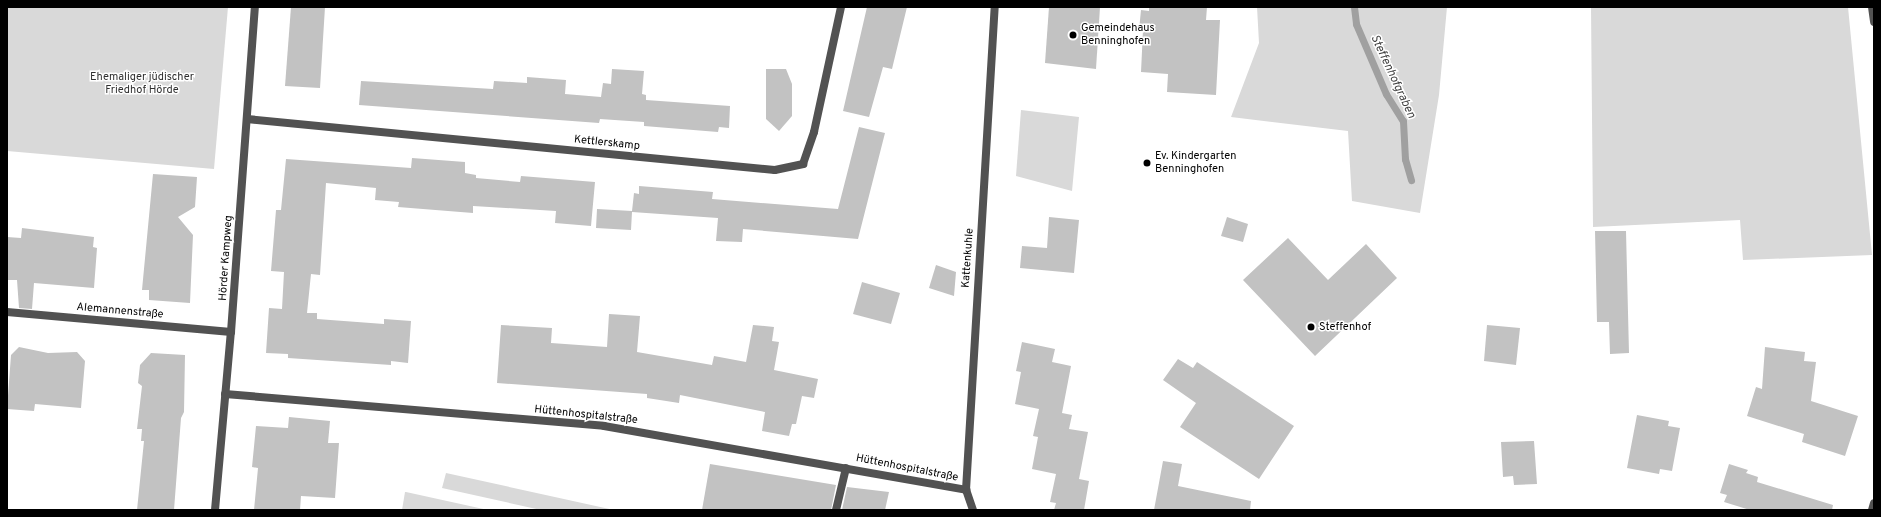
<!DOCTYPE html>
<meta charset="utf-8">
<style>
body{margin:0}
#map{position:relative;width:1881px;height:517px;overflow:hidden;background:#fff;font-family:Overpass,sans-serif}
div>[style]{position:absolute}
.green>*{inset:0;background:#d9d9d9}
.stream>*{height:7px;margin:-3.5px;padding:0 3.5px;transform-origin:3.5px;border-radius:3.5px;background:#a0a0a0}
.building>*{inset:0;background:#c2c2c2}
.service>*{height:8px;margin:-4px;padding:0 4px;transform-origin:4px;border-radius:4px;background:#525252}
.minor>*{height:8px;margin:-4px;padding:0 4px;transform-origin:4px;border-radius:4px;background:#525252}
.dots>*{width:11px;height:11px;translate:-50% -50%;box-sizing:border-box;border:2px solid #fff;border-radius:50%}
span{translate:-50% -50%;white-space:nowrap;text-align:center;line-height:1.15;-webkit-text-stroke:3px #fff;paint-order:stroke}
.poi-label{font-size:11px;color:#000}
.left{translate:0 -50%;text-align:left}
.park-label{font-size:11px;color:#303030}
.street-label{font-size:11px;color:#000}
.water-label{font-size:12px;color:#414141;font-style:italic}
.frame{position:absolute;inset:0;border:8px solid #000;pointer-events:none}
</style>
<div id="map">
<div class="green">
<div style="clip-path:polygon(7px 7px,228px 7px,214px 169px,7px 151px)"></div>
<div style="clip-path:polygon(1257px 7px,1447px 7px,1439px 95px,1420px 213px,1352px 201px,1348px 131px,1231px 117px,1259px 43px)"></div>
<div style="clip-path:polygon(1591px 7px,1848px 7px,1872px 255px,1743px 260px,1740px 220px,1593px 227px)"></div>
<div style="clip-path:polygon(1021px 110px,1079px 117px,1072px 191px,1016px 176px)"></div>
<div style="clip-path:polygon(446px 473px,614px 510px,541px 510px,442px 488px)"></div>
<div style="clip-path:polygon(405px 492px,406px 492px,488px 510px,402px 510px)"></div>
</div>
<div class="stream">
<div style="left:1354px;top:7px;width:17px;rotate:83deg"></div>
<div style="left:1356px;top:24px;width:76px;rotate:66.8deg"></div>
<div style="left:1386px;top:94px;width:32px;rotate:58deg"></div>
<div style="left:1403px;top:121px;width:38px;rotate:87deg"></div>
<div style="left:1405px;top:159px;width:22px;rotate:74deg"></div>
</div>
<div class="building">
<div style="clip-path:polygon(291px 7px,325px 7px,320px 88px,285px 86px)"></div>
<div style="clip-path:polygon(867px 7px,907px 7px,892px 69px,883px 67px,869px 117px,843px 111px)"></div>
<div style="clip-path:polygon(1049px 7px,1100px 7px,1096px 69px,1045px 63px)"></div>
<div style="clip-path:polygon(1149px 7px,1207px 7px,1206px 20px,1220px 20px,1216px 95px,1167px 92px,1168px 74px,1141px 72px,1143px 30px,1139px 30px,1141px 10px,1149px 11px)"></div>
<div style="clip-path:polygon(612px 69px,644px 71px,642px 94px,646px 95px,646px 100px,730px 106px,729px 128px,719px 127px,718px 132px,644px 126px,644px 122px,600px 119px,599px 123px,359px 105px,361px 81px,493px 89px,494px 81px,527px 83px,527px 77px,566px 80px,565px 94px,601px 97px,603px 83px,611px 84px)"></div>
<div style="clip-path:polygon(766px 69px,786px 69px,792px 84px,792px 116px,779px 131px,766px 119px)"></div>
<div style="clip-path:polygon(859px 127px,885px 133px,858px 239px,743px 229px,742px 242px,716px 241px,718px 218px,632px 212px,631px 230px,596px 228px,597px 209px,632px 211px,634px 193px,639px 194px,639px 186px,713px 192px,712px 199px,838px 209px)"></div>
<div style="clip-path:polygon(412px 158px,465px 162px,465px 173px,476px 175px,476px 178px,520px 182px,521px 176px,595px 182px,591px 226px,555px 223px,556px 211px,473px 206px,473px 213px,398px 207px,399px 202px,375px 200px,376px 188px,326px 183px,320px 275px,311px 274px,307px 313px,317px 313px,317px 319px,384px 324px,384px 319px,411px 321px,408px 363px,391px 361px,391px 365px,288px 358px,288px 354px,266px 353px,269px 308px,282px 309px,284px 272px,271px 271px,276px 210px,281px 210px,286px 159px,411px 168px)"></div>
<div style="clip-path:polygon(153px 174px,197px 177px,195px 207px,178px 217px,193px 235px,190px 303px,149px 300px,149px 290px,142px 290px)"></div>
<div style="clip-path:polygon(1049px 217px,1079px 220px,1074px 273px,1020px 268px,1022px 246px,1047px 248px)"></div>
<div style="clip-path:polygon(1227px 217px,1248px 224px,1243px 242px,1221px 236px)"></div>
<div style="clip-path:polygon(22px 228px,94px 237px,93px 247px,97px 248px,94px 288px,34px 283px,32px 309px,19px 308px,17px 280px,7px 280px,7px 237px,21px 238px)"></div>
<div style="clip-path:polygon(1595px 231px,1626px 231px,1629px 353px,1610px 354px,1609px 322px,1597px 322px)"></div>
<div style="clip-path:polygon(1288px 238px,1328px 280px,1366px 244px,1397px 278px,1315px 356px,1243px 280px)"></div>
<div style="clip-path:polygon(936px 265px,956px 272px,954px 296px,929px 288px)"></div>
<div style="clip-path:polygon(862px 282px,900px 293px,891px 324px,853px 314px)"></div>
<div style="clip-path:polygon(609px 314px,640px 316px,637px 352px,712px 365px,714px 356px,746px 362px,753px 325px,774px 327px,772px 341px,779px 342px,774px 370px,818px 379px,814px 398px,802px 396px,796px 424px,792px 424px,789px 436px,762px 431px,765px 412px,680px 395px,679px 403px,647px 398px,647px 394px,497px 383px,501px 325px,552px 328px,551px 343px,607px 347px)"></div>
<div style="clip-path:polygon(1487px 325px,1520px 328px,1516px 365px,1484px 361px)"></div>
<div style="clip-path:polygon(1022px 342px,1055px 349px,1052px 362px,1071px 366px,1062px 413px,1072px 415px,1069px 429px,1088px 432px,1079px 479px,1089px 481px,1084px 510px,1054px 510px,1056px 503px,1050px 502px,1056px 474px,1032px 469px,1038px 437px,1033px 436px,1039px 409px,1015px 404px,1021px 372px,1016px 371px)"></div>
<div style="clip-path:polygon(19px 347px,48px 353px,77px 352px,85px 361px,81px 408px,35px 404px,34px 411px,7px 409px,11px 355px)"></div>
<div style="clip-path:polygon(1765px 347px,1805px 352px,1804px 361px,1816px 362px,1811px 401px,1858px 416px,1845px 456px,1802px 442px,1804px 434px,1747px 416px,1756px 387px,1762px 389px)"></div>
<div style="clip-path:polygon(151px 353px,185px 355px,184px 412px,181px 418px,174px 510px,137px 510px,144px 441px,141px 441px,142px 429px,137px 429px,142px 386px,138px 383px,140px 365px)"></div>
<div style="clip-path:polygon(1178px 359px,1193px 368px,1197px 362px,1294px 426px,1259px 479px,1180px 427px,1196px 403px,1163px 380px)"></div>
<div style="clip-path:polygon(1637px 415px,1669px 421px,1668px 426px,1680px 428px,1672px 471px,1660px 469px,1659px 474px,1627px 468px)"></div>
<div style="clip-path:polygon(289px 417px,330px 421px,328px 443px,339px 443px,335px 498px,301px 496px,300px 510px,254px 510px,258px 468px,252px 467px,256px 426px,288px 428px)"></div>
<div style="clip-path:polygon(1534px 441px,1537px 484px,1514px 485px,1513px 476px,1503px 477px,1501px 442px)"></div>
<div style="clip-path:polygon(1163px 461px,1182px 464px,1178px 486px,1251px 501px,1250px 510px,1154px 510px)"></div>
<div style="clip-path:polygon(710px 464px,836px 485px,831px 510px,702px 510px)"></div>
<div style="clip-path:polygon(1729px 464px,1748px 470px,1746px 473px,1758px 477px,1757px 482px,1833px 505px,1832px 510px,1750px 510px,1724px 502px,1727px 495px,1720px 493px)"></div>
<div style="clip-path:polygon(847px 487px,889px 492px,885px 510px,842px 510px)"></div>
</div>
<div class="service">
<div style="left:836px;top:510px;width:43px;rotate:-76.6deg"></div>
</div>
<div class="minor">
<div style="left:1872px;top:7px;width:15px;rotate:82deg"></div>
<div style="left:247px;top:119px;width:530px;rotate:5.52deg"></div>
<div style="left:775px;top:170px;width:29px;rotate:-12deg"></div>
<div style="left:803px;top:164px;width:34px;rotate:-71deg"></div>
<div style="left:814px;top:132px;width:128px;rotate:-77.8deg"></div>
<div style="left:7px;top:312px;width:225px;rotate:5.1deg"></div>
<div style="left:225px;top:394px;width:380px;rotate:4.8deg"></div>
<div style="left:604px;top:426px;width:368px;rotate:10deg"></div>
<div style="left:215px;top:510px;width:179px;rotate:-84.9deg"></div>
<div style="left:231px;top:332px;width:326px;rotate:-85.8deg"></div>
<div style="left:973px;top:510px;width:21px;rotate:-109deg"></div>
<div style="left:966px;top:490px;width:484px;rotate:-86.6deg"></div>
<div style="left:1872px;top:510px;width:7px;rotate:-74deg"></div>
</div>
<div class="dots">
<div style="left:1073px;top:35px;background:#000"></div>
<div style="left:1147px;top:163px;background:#000"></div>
<div style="left:1311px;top:327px;background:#000"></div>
</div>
<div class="poi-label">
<span class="left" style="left:1081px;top:35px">Gemeindehaus<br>Benninghofen</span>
<span class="left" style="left:1155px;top:163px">Ev. Kindergarten<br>Benninghofen</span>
<span class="left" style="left:1319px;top:327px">Steffenhof</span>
</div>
<div class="park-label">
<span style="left:142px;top:84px">Ehemaliger jüdischer<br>Friedhof Hörde</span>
</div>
<div class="street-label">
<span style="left:607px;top:143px;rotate:6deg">Kettlerskamp</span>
<span style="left:226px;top:258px;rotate:-86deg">Hörder Kampweg</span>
<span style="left:968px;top:258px;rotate:-86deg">Kattenkuhle</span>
<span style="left:120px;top:311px;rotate:5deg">Alemannenstraße</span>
<span style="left:586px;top:415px;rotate:6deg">Hüttenhospitalstraße</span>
<span style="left:907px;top:468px;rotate:11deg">Hüttenhospitalstraße</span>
</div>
<div class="water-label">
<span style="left:1392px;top:77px;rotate:65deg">Steffenhofgraben</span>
</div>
<div class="frame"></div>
</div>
